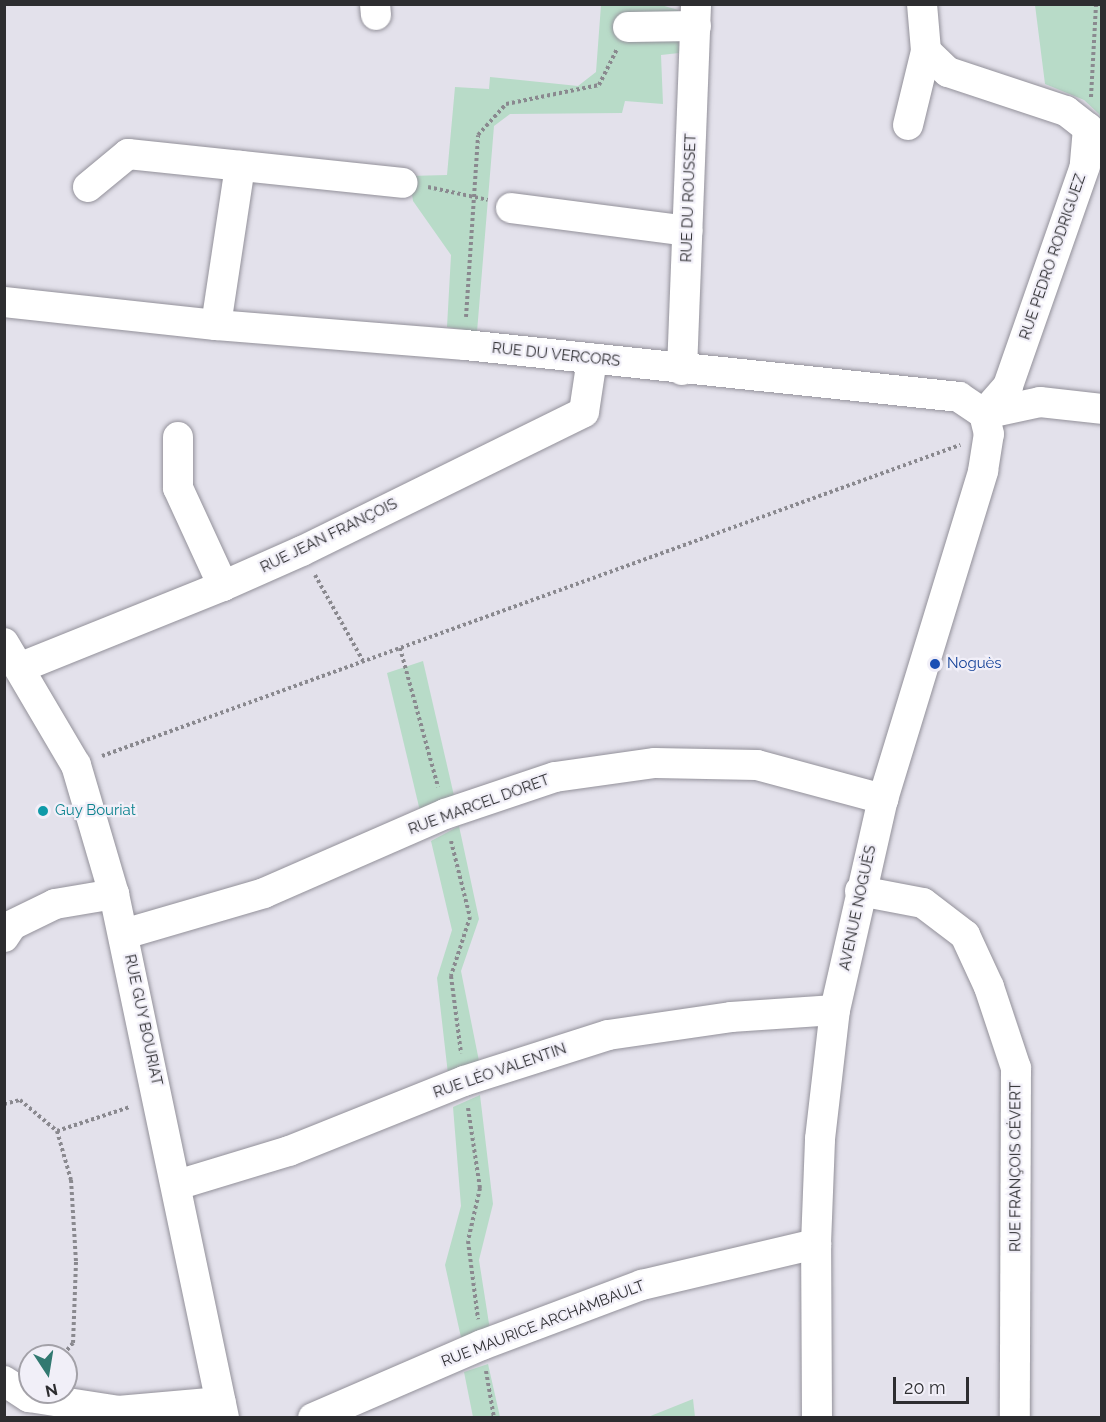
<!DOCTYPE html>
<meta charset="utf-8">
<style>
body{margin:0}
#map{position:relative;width:1106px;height:1422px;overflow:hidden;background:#e3e1eb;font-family:Raleway,sans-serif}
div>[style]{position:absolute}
.green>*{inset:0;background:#b8dbc8}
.path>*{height:4px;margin-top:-2px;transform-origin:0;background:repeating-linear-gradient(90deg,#8a898f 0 3px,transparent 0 6px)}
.roads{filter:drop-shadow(0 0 2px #93919a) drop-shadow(0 0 2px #93919a)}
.street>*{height:30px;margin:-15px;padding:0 15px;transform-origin:15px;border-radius:15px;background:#fff}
.dots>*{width:16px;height:16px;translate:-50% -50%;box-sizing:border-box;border:3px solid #f1eff8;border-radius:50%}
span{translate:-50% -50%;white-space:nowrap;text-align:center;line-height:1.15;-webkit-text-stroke:4.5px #f1eff8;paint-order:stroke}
.street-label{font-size:15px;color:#2d2d30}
.transit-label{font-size:15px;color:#164399}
.left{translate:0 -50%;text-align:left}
.culture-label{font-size:15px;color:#0d838f}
.frame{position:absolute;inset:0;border:6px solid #2d2d30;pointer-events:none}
.north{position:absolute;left:18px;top:1344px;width:60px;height:60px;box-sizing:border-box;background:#f1eff8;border:2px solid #a3a1a8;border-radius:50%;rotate:168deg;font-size:16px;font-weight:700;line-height:24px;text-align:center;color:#2d2d30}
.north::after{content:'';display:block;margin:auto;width:21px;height:27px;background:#327971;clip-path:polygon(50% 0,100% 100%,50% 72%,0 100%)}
.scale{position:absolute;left:893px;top:1377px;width:76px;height:27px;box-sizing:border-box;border:3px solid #2d2d30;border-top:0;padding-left:8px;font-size:18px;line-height:21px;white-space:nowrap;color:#2d2d30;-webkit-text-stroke:4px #f1eff8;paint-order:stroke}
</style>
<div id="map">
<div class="green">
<div style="clip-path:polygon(601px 5px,661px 5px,678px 10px,679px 53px,661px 55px,663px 104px,625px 101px,622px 113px,510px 114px,494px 126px,477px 332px,447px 327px,451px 255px,413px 201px,409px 176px,447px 175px,455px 87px,489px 89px,490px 77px,578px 86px,596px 72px)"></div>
<div style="clip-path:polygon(1035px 5px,1101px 5px,1101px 122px,1099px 114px,1084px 100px,1045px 84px)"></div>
<div style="clip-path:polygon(423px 661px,455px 800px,420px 811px,387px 673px)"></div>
<div style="clip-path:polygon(459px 826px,479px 919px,461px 971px,479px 1061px,448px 1074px,437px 978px,452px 930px,431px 841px)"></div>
<div style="clip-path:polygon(480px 1095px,493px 1204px,479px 1260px,490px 1330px,462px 1342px,445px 1265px,461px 1206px,453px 1107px)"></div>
<div style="clip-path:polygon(488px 1364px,500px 1417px,473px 1417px,464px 1372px)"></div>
<div style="clip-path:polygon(693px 1399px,695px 1417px,648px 1417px)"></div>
</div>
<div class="path">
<div style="left:1091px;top:97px;width:93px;rotate:-86.9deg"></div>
<div style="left:428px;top:187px;width:61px;rotate:12.2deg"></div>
<div style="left:466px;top:317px;width:182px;rotate:-86.2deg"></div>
<div style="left:478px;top:135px;width:42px;rotate:-47.9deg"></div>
<div style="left:506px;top:104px;width:95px;rotate:-11.5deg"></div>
<div style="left:599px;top:85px;width:40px;rotate:-63.4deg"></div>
<div style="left:315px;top:575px;width:98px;rotate:60.8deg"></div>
<div style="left:400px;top:648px;width:144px;rotate:74.7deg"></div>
<div style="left:102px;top:756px;width:913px;rotate:-19.92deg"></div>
<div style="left:451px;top:841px;width:78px;rotate:76deg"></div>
<div style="left:470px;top:917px;width:62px;rotate:107.9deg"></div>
<div style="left:451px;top:976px;width:78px;rotate:82.6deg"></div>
<div style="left:4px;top:1104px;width:16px;rotate:-14deg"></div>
<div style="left:20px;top:1100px;width:48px;rotate:40deg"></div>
<div style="left:57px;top:1131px;width:51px;rotate:74.1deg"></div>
<div style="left:71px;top:1180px;width:82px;rotate:86.5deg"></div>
<div style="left:76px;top:1262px;width:81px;rotate:92.1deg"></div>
<div style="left:73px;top:1343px;width:17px;rotate:130deg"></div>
<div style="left:468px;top:1108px;width:81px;rotate:81.5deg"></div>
<div style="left:480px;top:1188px;width:54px;rotate:102.8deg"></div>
<div style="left:468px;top:1241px;width:79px;rotate:82.7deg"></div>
<div style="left:57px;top:1131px;width:77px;rotate:-18.2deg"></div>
<div style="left:486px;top:1371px;width:48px;rotate:80.3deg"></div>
</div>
<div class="roads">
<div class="street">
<div style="left:375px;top:4px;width:11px;rotate:85deg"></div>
<div style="left:922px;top:4px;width:47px;rotate:85.1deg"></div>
<div style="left:926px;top:51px;width:30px;rotate:44deg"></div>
<div style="left:948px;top:72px;width:124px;rotate:18.3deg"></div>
<div style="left:1066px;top:111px;width:28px;rotate:38deg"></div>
<div style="left:1088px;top:128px;width:38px;rotate:95deg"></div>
<div style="left:1085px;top:166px;width:233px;rotate:109.3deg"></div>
<div style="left:1008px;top:386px;width:37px;rotate:131deg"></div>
<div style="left:628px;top:27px;width:68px;rotate:-0.8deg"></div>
<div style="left:908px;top:125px;width:76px;rotate:-76.3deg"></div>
<div style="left:88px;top:187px;width:52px;rotate:-39.5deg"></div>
<div style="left:128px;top:154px;width:276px;rotate:6deg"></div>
<div style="left:511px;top:208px;width:178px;rotate:7.4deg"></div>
<div style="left:4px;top:302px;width:213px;rotate:6.2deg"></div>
<div style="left:216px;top:325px;width:250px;rotate:4.6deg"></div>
<div style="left:465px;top:345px;width:497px;rotate:6deg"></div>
<div style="left:959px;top:397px;width:30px;rotate:34deg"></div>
<div style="left:984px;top:414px;width:57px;rotate:-12.1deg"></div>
<div style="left:1040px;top:402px;width:62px;rotate:6.4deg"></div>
<div style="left:216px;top:325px;width:161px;rotate:-81.4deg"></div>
<div style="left:682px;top:370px;width:366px;rotate:-87.8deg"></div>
<div style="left:178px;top:437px;width:51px;rotate:90deg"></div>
<div style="left:178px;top:488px;width:108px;rotate:65.3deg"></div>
<div style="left:4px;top:643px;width:142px;rotate:59.5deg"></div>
<div style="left:76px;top:765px;width:134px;rotate:73.6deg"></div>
<div style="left:114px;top:894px;width:535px;rotate:78.14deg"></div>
<div style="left:19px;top:668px;width:220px;rotate:-21.9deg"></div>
<div style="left:223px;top:586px;width:86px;rotate:-23.9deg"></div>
<div style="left:302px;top:551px;width:314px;rotate:-26.2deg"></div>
<div style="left:584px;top:412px;width:54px;rotate:-81.4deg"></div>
<div style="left:860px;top:891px;width:64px;rotate:10.8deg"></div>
<div style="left:923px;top:903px;width:53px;rotate:37.3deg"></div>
<div style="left:965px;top:935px;width:57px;rotate:65.2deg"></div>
<div style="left:989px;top:987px;width:85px;rotate:71.6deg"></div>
<div style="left:1016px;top:1068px;width:350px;rotate:90.2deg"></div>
<div style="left:124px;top:934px;width:146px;rotate:-16.3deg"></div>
<div style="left:264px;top:893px;width:197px;rotate:-23.6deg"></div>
<div style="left:445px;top:814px;width:116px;rotate:-18.6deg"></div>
<div style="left:555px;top:777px;width:101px;rotate:-8deg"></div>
<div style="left:655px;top:763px;width:102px;rotate:1.1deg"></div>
<div style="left:757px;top:765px;width:131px;rotate:15.1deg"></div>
<div style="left:4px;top:937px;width:14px;rotate:-56deg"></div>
<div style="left:12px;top:925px;width:48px;rotate:-26deg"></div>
<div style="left:55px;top:904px;width:60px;rotate:-9.6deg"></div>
<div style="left:177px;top:1185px;width:117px;rotate:-16.9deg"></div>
<div style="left:289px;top:1151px;width:188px;rotate:-21.8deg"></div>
<div style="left:464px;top:1081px;width:151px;rotate:-17.7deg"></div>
<div style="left:608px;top:1035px;width:124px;rotate:-8.3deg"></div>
<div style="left:731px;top:1017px;width:104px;rotate:-3.9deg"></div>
<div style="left:4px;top:1381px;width:30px;rotate:33deg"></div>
<div style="left:29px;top:1397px;width:90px;rotate:8.9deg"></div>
<div style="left:118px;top:1411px;width:103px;rotate:-5deg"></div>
<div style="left:313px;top:1418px;width:184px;rotate:-23.4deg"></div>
<div style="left:482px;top:1345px;width:171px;rotate:-20.6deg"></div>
<div style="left:642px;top:1285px;width:179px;rotate:-13.3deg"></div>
<div style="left:817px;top:1418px;width:174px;rotate:-90.3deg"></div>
<div style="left:816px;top:1244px;width:105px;rotate:-87.8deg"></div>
<div style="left:820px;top:1139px;width:130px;rotate:-83.4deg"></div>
<div style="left:835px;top:1010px;width:216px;rotate:-77.2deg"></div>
<div style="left:883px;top:799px;width:343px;rotate:-73deg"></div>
<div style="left:983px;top:471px;width:37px;rotate:-81deg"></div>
<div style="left:989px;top:434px;width:21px;rotate:-104deg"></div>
</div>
</div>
<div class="dots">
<div style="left:935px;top:664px;background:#1a4fb4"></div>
<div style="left:43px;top:811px;background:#0f9aa8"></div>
</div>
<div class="street-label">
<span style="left:689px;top:198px;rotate:-88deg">RUE DU ROUSSET</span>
<span style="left:1053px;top:257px;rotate:-71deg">RUE PEDRO RODRIGUEZ</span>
<span style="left:556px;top:355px;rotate:6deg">RUE DU VERCORS</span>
<span style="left:329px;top:536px;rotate:-26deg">RUE JEAN FRANÇOIS</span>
<span style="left:479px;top:805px;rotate:-20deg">RUE MARCEL DORET</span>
<span style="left:858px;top:908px;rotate:-78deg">AVENUE NOGUÈS</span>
<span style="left:143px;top:1020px;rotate:78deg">RUE GUY BOURIAT</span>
<span style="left:500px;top:1071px;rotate:-19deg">RUE LÉO VALENTIN</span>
<span style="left:1016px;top:1167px;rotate:-90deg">RUE FRANÇOIS CÉVERT</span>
<span style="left:543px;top:1324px;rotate:-21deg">RUE MAURICE ARCHAMBAULT</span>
</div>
<div class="transit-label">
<span class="left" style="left:947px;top:664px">Noguès</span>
</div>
<div class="culture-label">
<span class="left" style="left:55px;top:811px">Guy Bouriat</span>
</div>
<div class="frame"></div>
<div class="north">N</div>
<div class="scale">20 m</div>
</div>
